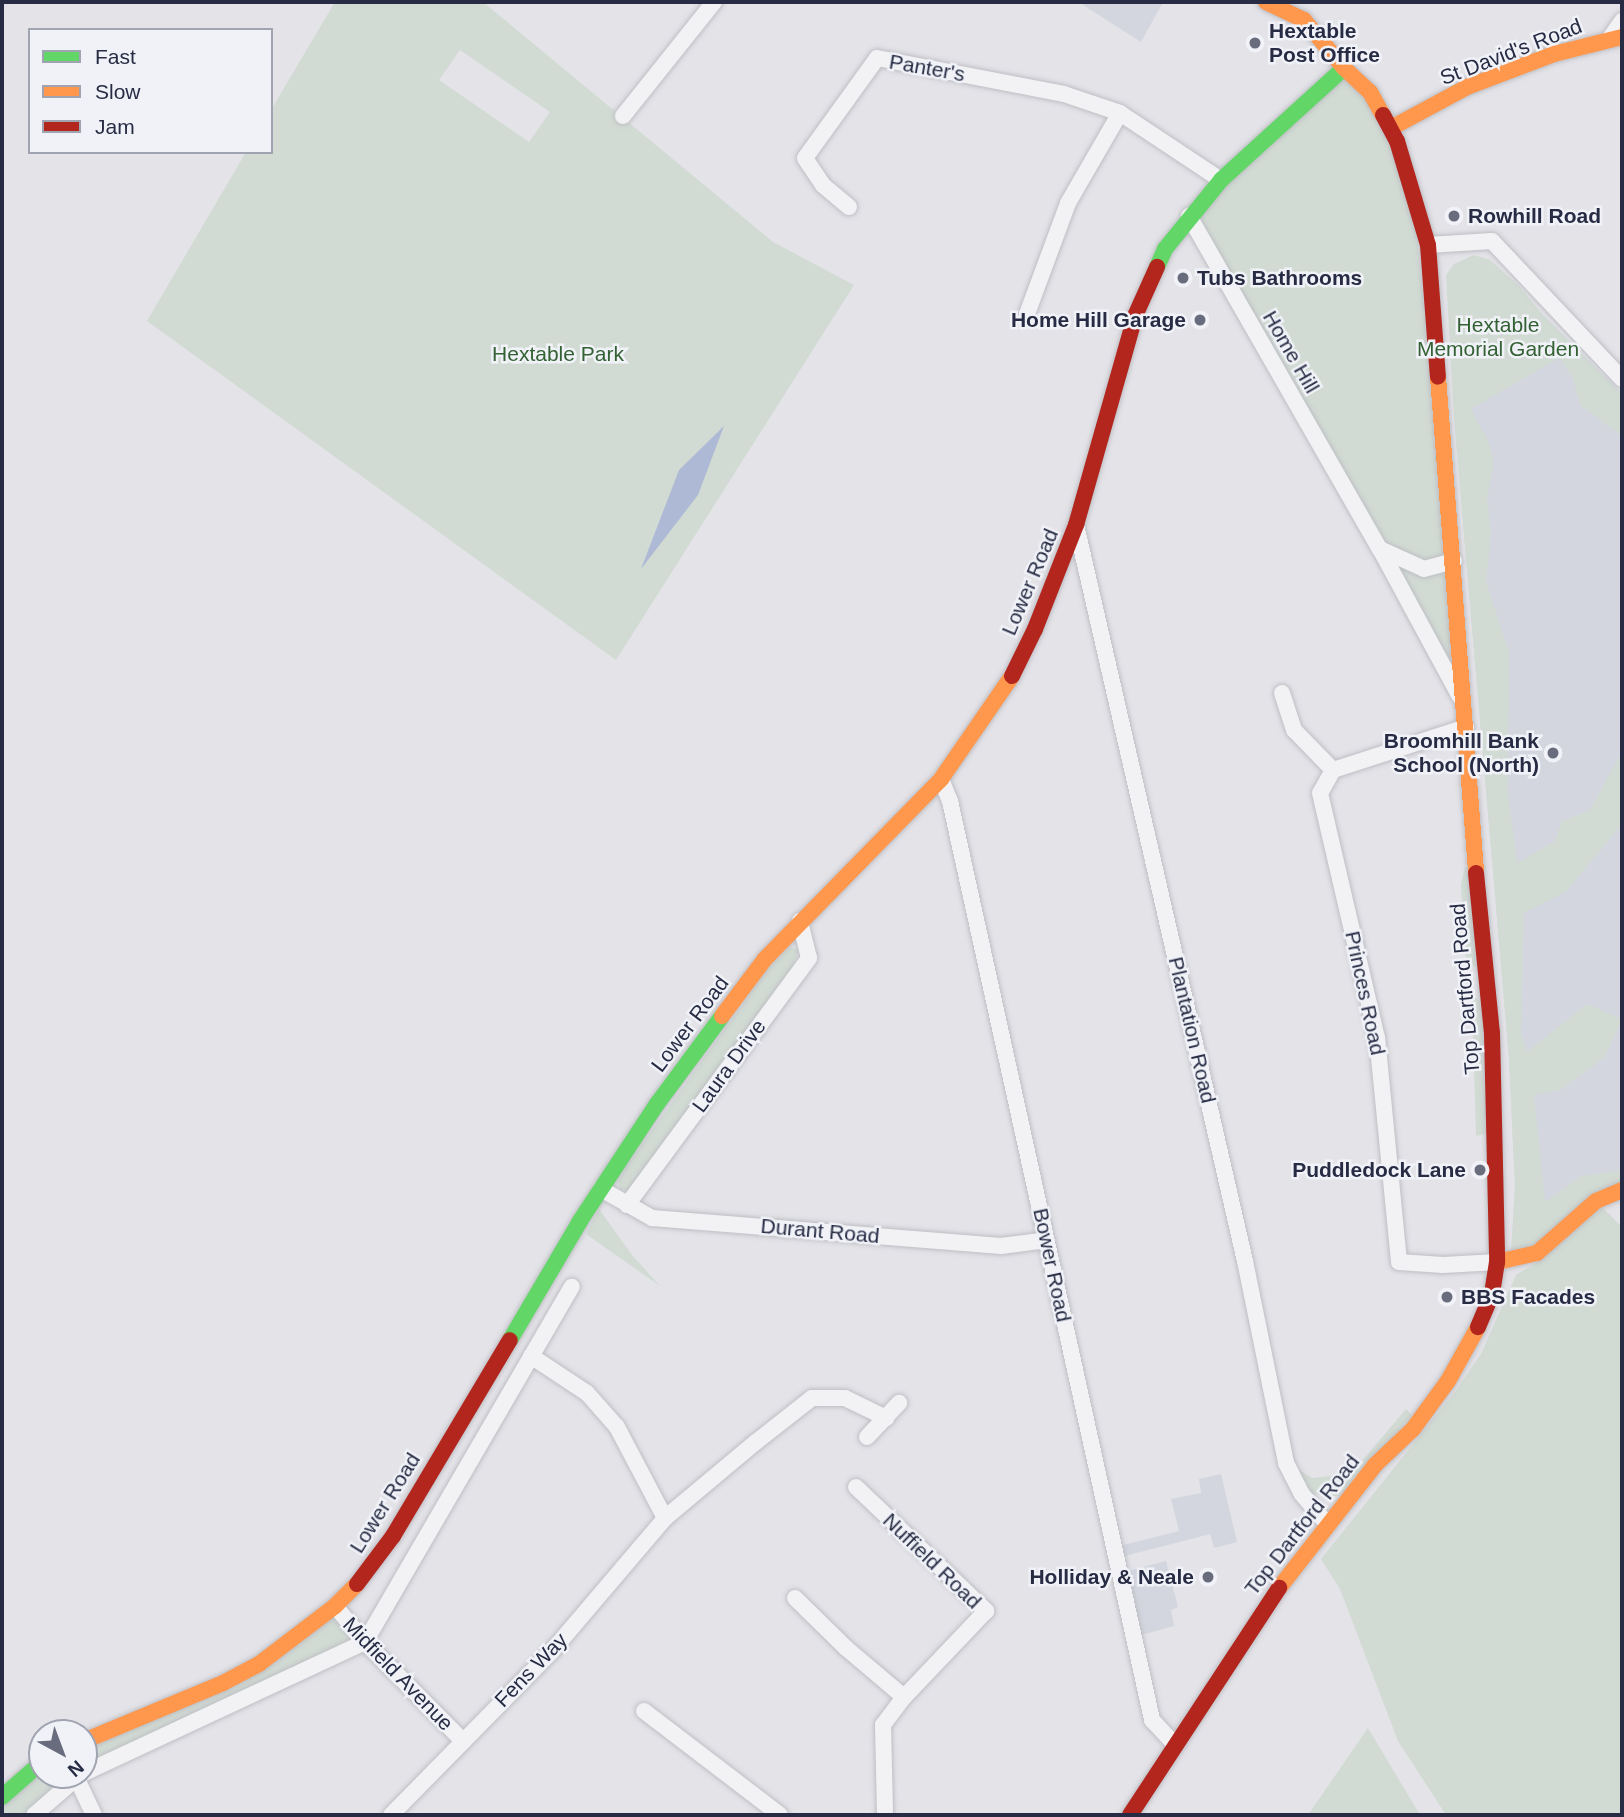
<!DOCTYPE html>
<style>
body{margin:0}
#map{position:relative;width:1624px;height:1817px;overflow:hidden;background:#e3e3e8;font-family:Helvetica,sans-serif}
div>[style]{position:absolute}
.built>*{inset:0;background:#d3d6df}
.green>*{inset:0;background:#d1dbd3}
.water>*{inset:0;background:#aeb9d6}
.roads{filter:drop-shadow(0 0 2px #bebfc4) drop-shadow(0 0 2px #bebfc4)}
.street>*{height:16px;margin:-8px;padding:0 8px;transform-origin:8px;border-radius:8px;background:#f2f2f5}
.fast>*{height:16px;margin:-8px;padding:0 8px;transform-origin:8px;border-radius:8px;background:#63d668}
.slow>*{height:16px;margin:-8px;padding:0 8px;transform-origin:8px;border-radius:8px;background:#ff974d}
.jam>*{height:16px;margin:-8px;padding:0 8px;transform-origin:8px;border-radius:8px;background:#b3261e}
.dots>*{width:19px;height:19px;translate:-50% -50%;box-sizing:border-box;border:4px solid #f0f2f8;border-radius:50%}
span{translate:-50% -50%;white-space:nowrap;text-align:center;line-height:1.15;-webkit-text-stroke:5px #f0f2f8;paint-order:stroke}
.poi-label{font-size:21px;color:#272c44;font-weight:700}
.left{translate:0 -50%;text-align:left}
.right{translate:-100% -50%;text-align:right}
.street-label{font-size:21px;color:#272c44}
.park-label{font-size:21px;color:#336133}
.frame{position:absolute;inset:0;border:4px solid #272c44;pointer-events:none}
.legend{position:absolute;left:28px;top:28px;width:245px;height:126px;box-sizing:border-box;background:#f0f2f8;border:2px solid #a0a3b0;margin:0;padding:9px 12px;list-style:none;font-size:21px;color:#272c44}
.legend li{display:flex;align-items:center;gap:14px;height:35px}
.legend b{width:35px;border:2px solid #a0a3b0}
.north{position:absolute;left:28px;top:1719px;width:70px;height:70px;box-sizing:border-box;background:#f0f2f8;border:2px solid #a0a3b0;border-radius:50%;rotate:139deg;font-size:19px;font-weight:700;line-height:28px;text-align:center;color:#272c44}
.north::after{content:'';display:block;margin:auto;width:24px;height:32px;background:#696c7d;clip-path:polygon(50% 0,100% 100%,50% 72%,0 100%)}
</style>
<div id="map">
<div class="built">
<div style="clip-path:polygon(1085px 2px,1163px 2px,1141px 42px,1083px 5px)"></div>
<div style="clip-path:polygon(1455px 268px,1519px 286px,1534px 306px,1622px 394px,1622px 1185px,1511px 1254px,1515px 1186px,1509px 1058px,1463px 522px)"></div>
<div style="clip-path:polygon(1221px 1474px,1237px 1542px,1214px 1548px,1210px 1534px,1117px 1558px,1115px 1547px,1179px 1531px,1171px 1499px,1201px 1493px,1199px 1479px)"></div>
<div style="clip-path:polygon(1166px 1561px,1178px 1607px,1171px 1610px,1174px 1626px,1134px 1637px,1120px 1573px)"></div>
</div>
<div class="green">
<div style="clip-path:polygon(evenodd,335px 2px,483px 2px,773px 242px,854px 285px,616px 660px,147px 321px,246px 152px,271px 152px,271px 110px,335px 2px,460px 50px,550px 112px,529px 142px,439px 80px,460px 50px)"></div>
<div style="clip-path:polygon(1343px 69px,1369px 92px,1410px 180px,1454px 560px,1424px 569px,1453px 561px,1464px 705px,1190px 216px)"></div>
<div style="clip-path:polygon(1474px 255px,1490px 260px,1519px 286px,1542px 314px,1622px 394px,1622px 436px,1580px 405px,1573px 378px,1559px 358px,1471px 409px,1489px 443px,1494px 463px,1487px 497px,1491px 532px,1486px 582px,1509px 652px,1508px 793px,1517px 863px,1555px 841px,1562px 821px,1589px 811px,1622px 752px,1622px 824px,1566px 892px,1524px 913px,1521px 1032px,1527px 1052px,1587px 1004px,1622px 1019px,1605px 1057px,1560px 1090px,1534px 1095px,1545px 1202px,1581px 1176px,1622px 1170px,1622px 1185px,1536px 1246px,1511px 1254px,1515px 1186px,1509px 1058px,1454px 418px,1446px 275px,1454px 264px)"></div>
<div style="clip-path:polygon(1465px 867px,1475px 867px,1484px 966px,1473px 967px,1465px 955px,1461px 885px)"></div>
<div style="clip-path:polygon(790px 947px,799px 950px,791px 970px,628px 1191px,620px 1189px,618px 1181px,628px 1164px,768px 969px)"></div>
<div style="clip-path:polygon(1472px 998px,1477px 998px,1490px 1019px,1496px 1131px,1476px 1136px)"></div>
<div style="clip-path:polygon(1596px 1201px,1622px 1227px,1622px 1815px,1446px 1815px,1398px 1741px,1340px 1589px,1321px 1559px,1454px 1393px,1481px 1354px,1516px 1275px,1537px 1262px)"></div>
<div style="clip-path:polygon(599px 1209px,632px 1255px,660px 1286px,586px 1234px)"></div>
<div style="clip-path:polygon(1406px 1409px,1412px 1415px,1342px 1496px,1332px 1496px,1339px 1486px,1331px 1495px,1312px 1494px,1298px 1469px,1312px 1478px,1351px 1474px)"></div>
<div style="clip-path:polygon(335px 1607px,363px 1641px,84px 1773px,84px 1741px,223px 1684px)"></div>
<div style="clip-path:polygon(1368px 1728px,1420px 1815px,1308px 1815px)"></div>
<div style="clip-path:polygon(42px 1775px,79px 1775px,34px 1815px,2px 1815px,2px 1797px)"></div>
</div>
<div class="water">
<div style="clip-path:polygon(724px 426px,698px 495px,641px 569px,679px 470px)"></div>
</div>
<div class="roads">
<div class="street">
<div style="left:1610px;top:38px;width:21px;rotate:-55deg"></div>
<div style="left:623px;top:116px;width:146px;rotate:-51.4deg"></div>
<div style="left:849px;top:207px;width:34px;rotate:-140deg"></div>
<div style="left:823px;top:185px;width:32px;rotate:-124deg"></div>
<div style="left:805px;top:158px;width:123px;rotate:-54.2deg"></div>
<div style="left:877px;top:58px;width:190px;rotate:10.9deg"></div>
<div style="left:1064px;top:94px;width:59px;rotate:18.7deg"></div>
<div style="left:1120px;top:113px;width:121px;rotate:33.6deg"></div>
<div style="left:1189px;top:216px;width:384px;rotate:60.2deg"></div>
<div style="left:1380px;top:549px;width:168px;rotate:61.6deg"></div>
<div style="left:1428px;top:245px;width:64px;rotate:-3.6deg"></div>
<div style="left:1492px;top:241px;width:190px;rotate:46.7deg"></div>
<div style="left:1027px;top:314px;width:118px;rotate:-69.7deg"></div>
<div style="left:1068px;top:203px;width:104px;rotate:-60deg"></div>
<div style="left:1076px;top:525px;width:755px;rotate:77.07deg"></div>
<div style="left:1245px;top:1261px;width:206px;rotate:78.5deg"></div>
<div style="left:1286px;top:1463px;width:34px;rotate:63deg"></div>
<div style="left:1301px;top:1493px;width:42px;rotate:49.8deg"></div>
<div style="left:1380px;top:549px;width:48px;rotate:24.4deg"></div>
<div style="left:1424px;top:569px;width:31px;rotate:-15deg"></div>
<div style="left:1282px;top:693px;width:39px;rotate:72deg"></div>
<div style="left:1294px;top:730px;width:56px;rotate:45.7deg"></div>
<div style="left:1466px;top:727px;width:140px;rotate:162.1deg"></div>
<div style="left:1333px;top:770px;width:26px;rotate:119deg"></div>
<div style="left:1320px;top:793px;width:251px;rotate:76.9deg"></div>
<div style="left:1377px;top:1037px;width:226px;rotate:84.4deg"></div>
<div style="left:1399px;top:1262px;width:44px;rotate:3.9deg"></div>
<div style="left:1443px;top:1265px;width:54px;rotate:-3.2deg"></div>
<div style="left:941px;top:779px;width:24px;rotate:68deg"></div>
<div style="left:950px;top:801px;width:941px;rotate:77.6deg"></div>
<div style="left:1152px;top:1720px;width:33px;rotate:47deg"></div>
<div style="left:601px;top:1189px;width:59px;rotate:29.6deg"></div>
<div style="left:652px;top:1218px;width:350px;rotate:4.6deg"></div>
<div style="left:1001px;top:1246px;width:46px;rotate:-7.4deg"></div>
<div style="left:627px;top:1205px;width:307px;rotate:-53.6deg"></div>
<div style="left:809px;top:958px;width:38px;rotate:-104deg"></div>
<div style="left:531px;top:1356px;width:67px;rotate:33.5deg"></div>
<div style="left:587px;top:1393px;width:45px;rotate:48.6deg"></div>
<div style="left:617px;top:1427px;width:103px;rotate:62.2deg"></div>
<div style="left:867px;top:1437px;width:47px;rotate:-46.7deg"></div>
<div style="left:856px;top:1487px;width:180px;rotate:43.6deg"></div>
<div style="left:986px;top:1611px;width:119px;rotate:133.6deg"></div>
<div style="left:904px;top:1697px;width:35px;rotate:127deg"></div>
<div style="left:883px;top:1725px;width:90px;rotate:88.7deg"></div>
<div style="left:795px;top:1598px;width:71px;rotate:44.4deg"></div>
<div style="left:846px;top:1648px;width:76px;rotate:40.2deg"></div>
<div style="left:335px;top:1606px;width:47px;rotate:50.2deg"></div>
<div style="left:365px;top:1642px;width:138px;rotate:45.3deg"></div>
<div style="left:644px;top:1711px;width:171px;rotate:37.4deg"></div>
<div style="left:84px;top:1773px;width:310px;rotate:-25deg"></div>
<div style="left:365px;top:1642px;width:411px;rotate:-59.8deg"></div>
<div style="left:76px;top:1777px;width:42px;rotate:64.7deg"></div>
<div style="left:34px;top:1815px;width:61px;rotate:-41deg"></div>
<div style="left:391px;top:1815px;width:230px;rotate:-45.5deg"></div>
<div style="left:552px;top:1651px;width:175px;rotate:-49.6deg"></div>
<div style="left:665px;top:1518px;width:119px;rotate:-39.9deg"></div>
<div style="left:756px;top:1442px;width:71px;rotate:-38.2deg"></div>
<div style="left:812px;top:1398px;width:33px"></div>
<div style="left:845px;top:1398px;width:46px;rotate:26deg"></div>
</div>
<div class="fast">
<div style="left:1157px;top:267px;width:20px;rotate:-66deg"></div>
<div style="left:1165px;top:249px;width:89px;rotate:-50.9deg"></div>
<div style="left:1221px;top:180px;width:166px;rotate:-42.3deg"></div>
<div style="left:510px;top:1340px;width:138px;rotate:-59.5deg"></div>
<div style="left:580px;top:1221px;width:140px;rotate:-56.7deg"></div>
<div style="left:657px;top:1104px;width:109px;rotate:-53.5deg"></div>
<div style="left:2px;top:1797px;width:53px;rotate:-41.2deg"></div>
</div>
<div class="slow">
<div style="left:1266px;top:2px;width:42px;rotate:25.3deg"></div>
<div style="left:1304px;top:20px;width:62px;rotate:50.2deg"></div>
<div style="left:1344px;top:68px;width:35px;rotate:43deg"></div>
<div style="left:1370px;top:92px;width:26px;rotate:61deg"></div>
<div style="left:1391px;top:128px;width:86px;rotate:-28.3deg"></div>
<div style="left:1467px;top:87px;width:93px;rotate:-20.8deg"></div>
<div style="left:1554px;top:54px;width:70px;rotate:-14deg"></div>
<div style="left:1438px;top:377px;width:497px;rotate:85.6deg"></div>
<div style="left:722px;top:1016px;width:71px;rotate:-53deg"></div>
<div style="left:765px;top:959px;width:252px;rotate:-45.6deg"></div>
<div style="left:941px;top:779px;width:125px;rotate:-55.4deg"></div>
<div style="left:1497px;top:1262px;width:41px;rotate:-12.7deg"></div>
<div style="left:1537px;top:1253px;width:79px;rotate:-41.4deg"></div>
<div style="left:1596px;top:1201px;width:28px;rotate:-23deg"></div>
<div style="left:1279px;top:1588px;width:156px;rotate:-52deg"></div>
<div style="left:1375px;top:1465px;width:52px;rotate:-43.5deg"></div>
<div style="left:1413px;top:1429px;width:59px;rotate:-53.9deg"></div>
<div style="left:1448px;top:1381px;width:62px;rotate:-60.9deg"></div>
<div style="left:84px;top:1741px;width:151px;rotate:-22.6deg"></div>
<div style="left:223px;top:1683px;width:41px;rotate:-27.8deg"></div>
<div style="left:259px;top:1664px;width:96px;rotate:-37.3deg"></div>
<div style="left:335px;top:1606px;width:31px;rotate:-45deg"></div>
</div>
<div class="jam">
<div style="left:1383px;top:115px;width:30px;rotate:62deg"></div>
<div style="left:1397px;top:141px;width:109px;rotate:73.4deg"></div>
<div style="left:1428px;top:245px;width:132px;rotate:85.7deg"></div>
<div style="left:1012px;top:676px;width:52px;rotate:-63.9deg"></div>
<div style="left:1035px;top:629px;width:112px;rotate:-68.5deg"></div>
<div style="left:1076px;top:525px;width:217px;rotate:-74.2deg"></div>
<div style="left:1135px;top:316px;width:54px;rotate:-65.8deg"></div>
<div style="left:1476px;top:873px;width:161px;rotate:84.3deg"></div>
<div style="left:1492px;top:1033px;width:229px;rotate:88.7deg"></div>
<div style="left:1497px;top:1262px;width:32px;rotate:99deg"></div>
<div style="left:1492px;top:1294px;width:36px;rotate:113deg"></div>
<div style="left:357px;top:1584px;width:60px;rotate:-53.1deg"></div>
<div style="left:393px;top:1536px;width:228px;rotate:-59.2deg"></div>
<div style="left:1130px;top:1815px;width:272px;rotate:-56.7deg"></div>
</div>
</div>
<div class="dots">
<div style="left:1255px;top:43px;background:#696c7d"></div>
<div style="left:1454px;top:216px;background:#696c7d"></div>
<div style="left:1183px;top:278px;background:#696c7d"></div>
<div style="left:1200px;top:320px;background:#696c7d"></div>
<div style="left:1553px;top:753px;background:#696c7d"></div>
<div style="left:1480px;top:1170px;background:#696c7d"></div>
<div style="left:1447px;top:1297px;background:#696c7d"></div>
<div style="left:1208px;top:1577px;background:#696c7d"></div>
</div>
<div class="poi-label">
<span class="left" style="left:1269px;top:43px">Hextable<br>Post Office</span>
<span class="left" style="left:1468px;top:216px">Rowhill Road</span>
<span class="left" style="left:1197px;top:278px">Tubs Bathrooms</span>
<span class="right" style="left:1186px;top:320px">Home Hill Garage</span>
<span class="right" style="left:1539px;top:753px">Broomhill Bank<br>School (North)</span>
<span class="right" style="left:1466px;top:1170px">Puddledock Lane</span>
<span class="left" style="left:1461px;top:1297px">BBS Facades</span>
<span class="right" style="left:1194px;top:1577px">Holliday &amp; Neale</span>
</div>
<div class="street-label">
<span style="left:1511px;top:52px;rotate:-21deg">St David's Road</span>
<span style="left:927px;top:68px;rotate:10deg">Panter's</span>
<span style="left:1291px;top:352px;rotate:60deg">Home Hill</span>
<span style="left:1030px;top:582px;rotate:-67deg">Lower Road</span>
<span style="left:1465px;top:989px;rotate:-95deg">Top Dartford Road</span>
<span style="left:1365px;top:993px;rotate:78deg">Princes Road</span>
<span style="left:690px;top:1024px;rotate:-53deg">Lower Road</span>
<span style="left:1192px;top:1030px;rotate:77deg">Plantation Road</span>
<span style="left:729px;top:1066px;rotate:-54deg">Laura Drive</span>
<span style="left:820px;top:1231px;rotate:5deg">Durant Road</span>
<span style="left:1052px;top:1265px;rotate:78deg">Bower Road</span>
<span style="left:385px;top:1503px;rotate:-58deg">Lower Road</span>
<span style="left:1302px;top:1525px;rotate:-52deg">Top Dartford Road</span>
<span style="left:932px;top:1561px;rotate:44deg">Nuffield Road</span>
<span style="left:531px;top:1670px;rotate:-46deg">Fens Way</span>
<span style="left:398px;top:1674px;rotate:46deg">Midfield Avenue</span>
</div>
<div class="park-label">
<span style="left:1498px;top:337px">Hextable<br>Memorial Garden</span>
<span style="left:558px;top:354px">Hextable Park</span>
</div>
<div class="frame"></div>
<ul class="legend">
<li><b style="height:9px;background:#63d668"></b>Fast</li>
<li><b style="height:9px;background:#ff974d"></b>Slow</li>
<li><b style="height:9px;background:#b3261e"></b>Jam</li>
</ul>
<div class="north">N</div>
</div>
